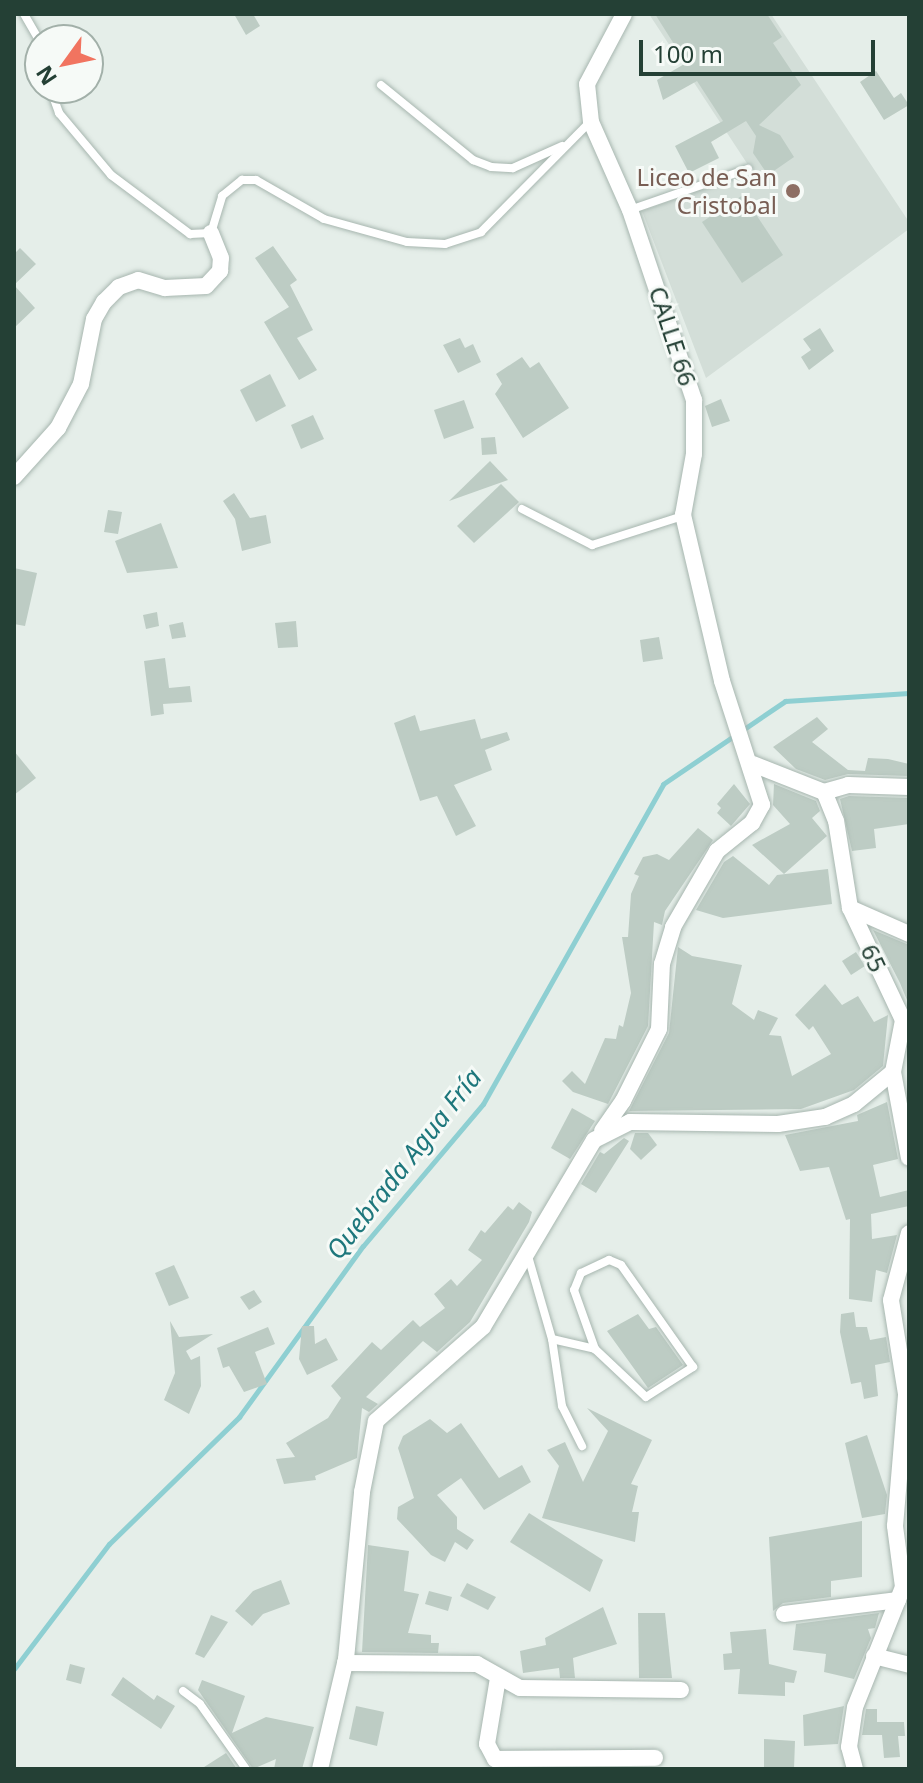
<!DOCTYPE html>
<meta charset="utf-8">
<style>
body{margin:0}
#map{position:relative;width:923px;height:1783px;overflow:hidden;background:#e5eee9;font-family:"Noto Sans",sans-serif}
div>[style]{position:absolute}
.built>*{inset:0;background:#d3ded8}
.stream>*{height:5px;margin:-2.5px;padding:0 2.5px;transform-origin:2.5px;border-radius:2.5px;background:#8ecfd2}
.building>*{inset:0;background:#bdccc4}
.roads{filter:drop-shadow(0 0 2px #a7b6af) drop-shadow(0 0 2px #a7b6af)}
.lane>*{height:8px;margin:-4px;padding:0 4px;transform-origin:4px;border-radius:4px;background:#fff}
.street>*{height:16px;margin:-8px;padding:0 8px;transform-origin:8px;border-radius:8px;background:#fff}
.dots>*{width:22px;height:22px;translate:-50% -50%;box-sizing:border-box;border:4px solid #f6faf7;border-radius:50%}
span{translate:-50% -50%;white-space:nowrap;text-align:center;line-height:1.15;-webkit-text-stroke:6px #f6faf7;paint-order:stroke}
.education-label{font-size:24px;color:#785e54}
.right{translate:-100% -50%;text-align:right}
.street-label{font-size:24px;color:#244035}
.water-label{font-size:26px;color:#1e777c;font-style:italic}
.frame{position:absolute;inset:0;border:16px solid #244035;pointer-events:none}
.north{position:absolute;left:24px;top:24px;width:80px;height:80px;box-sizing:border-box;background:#f6faf7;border:2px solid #a2b0a9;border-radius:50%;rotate:237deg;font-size:22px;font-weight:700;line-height:32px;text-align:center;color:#244035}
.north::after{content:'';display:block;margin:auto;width:28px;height:36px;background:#f17460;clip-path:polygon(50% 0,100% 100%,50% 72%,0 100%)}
.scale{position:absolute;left:639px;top:40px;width:236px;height:36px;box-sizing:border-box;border:4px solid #244035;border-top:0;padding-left:10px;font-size:24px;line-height:28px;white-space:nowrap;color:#244035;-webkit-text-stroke:6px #f6faf7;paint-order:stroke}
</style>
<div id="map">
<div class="built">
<div style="clip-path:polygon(649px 14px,771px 14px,909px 222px,909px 229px,706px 378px,642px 211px,752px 171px)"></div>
</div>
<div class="stream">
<div style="left:14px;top:1669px;width:157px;rotate:-52.8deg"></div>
<div style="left:109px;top:1544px;width:182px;rotate:-44.3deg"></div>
<div style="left:239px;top:1417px;width:211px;rotate:-54.1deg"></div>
<div style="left:363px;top:1246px;width:186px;rotate:-49.8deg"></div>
<div style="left:483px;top:1104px;width:367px;rotate:-60.6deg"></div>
<div style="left:663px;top:784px;width:148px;rotate:-34.2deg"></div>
<div style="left:785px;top:701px;width:124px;rotate:-3.7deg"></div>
</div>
<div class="building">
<div style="clip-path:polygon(234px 14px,253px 14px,260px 26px,246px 35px)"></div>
<div style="clip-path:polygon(655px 14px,767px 14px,782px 37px,773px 43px,801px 85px,759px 125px,780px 135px,794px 157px,768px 175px,753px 153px,756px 136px,746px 121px,711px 142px,719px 158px,689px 173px,675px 146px,723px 121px,697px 81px,663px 100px,657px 80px,686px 63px)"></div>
<div style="clip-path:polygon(876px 71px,894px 98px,901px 93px,909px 105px,884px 120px,860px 82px)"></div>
<div style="clip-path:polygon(743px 195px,783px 255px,742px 283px,702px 222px)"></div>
<div style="clip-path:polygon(273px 246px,297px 280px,290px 285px,313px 330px,297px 338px,317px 370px,299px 380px,264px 322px,289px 307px,255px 258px)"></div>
<div style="clip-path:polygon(20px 248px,36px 264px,14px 285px,35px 308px,14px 328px,14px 254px)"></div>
<div style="clip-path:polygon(820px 328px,834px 351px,809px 370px,801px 357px,811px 350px,803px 339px)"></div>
<div style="clip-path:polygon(460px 338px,465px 348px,473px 344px,481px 362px,458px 373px,443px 345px)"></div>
<div style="clip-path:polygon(522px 357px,530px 368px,539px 362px,569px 408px,523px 438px,495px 394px,502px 384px,496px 374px)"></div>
<div style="clip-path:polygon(270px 374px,286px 406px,256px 422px,240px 390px)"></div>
<div style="clip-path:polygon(721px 399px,730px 421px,712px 427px,705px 406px)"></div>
<div style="clip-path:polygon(464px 400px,474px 428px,444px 439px,434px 410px)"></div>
<div style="clip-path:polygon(313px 415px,324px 439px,301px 449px,291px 425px)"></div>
<div style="clip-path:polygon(495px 437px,497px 454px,482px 455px,481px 438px)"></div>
<div style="clip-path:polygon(490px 461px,508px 480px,449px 501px)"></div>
<div style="clip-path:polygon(501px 484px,519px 502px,474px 543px,457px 526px)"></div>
<div style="clip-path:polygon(234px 493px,250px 518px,266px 515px,271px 543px,242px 551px,235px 519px,223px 501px)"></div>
<div style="clip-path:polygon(108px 510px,122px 512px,118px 534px,104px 532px)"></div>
<div style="clip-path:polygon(161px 523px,178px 568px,127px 573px,115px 541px)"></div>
<div style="clip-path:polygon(14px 568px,37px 573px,25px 626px,14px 624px)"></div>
<div style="clip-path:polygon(157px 612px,159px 626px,146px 629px,143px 615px)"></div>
<div style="clip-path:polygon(296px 621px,298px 647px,278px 648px,275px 623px)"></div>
<div style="clip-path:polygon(183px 622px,186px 637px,172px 639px,169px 625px)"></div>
<div style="clip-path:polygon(659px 637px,663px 659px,643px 662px,640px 640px)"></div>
<div style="clip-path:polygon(165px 658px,169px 688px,190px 686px,192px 702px,163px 704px,164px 714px,151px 716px,144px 661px)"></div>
<div style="clip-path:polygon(415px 715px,420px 731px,475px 719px,481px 739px,507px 732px,510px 740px,485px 750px,492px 770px,454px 785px,476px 826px,456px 836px,437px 796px,420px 801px,394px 723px)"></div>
<div style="clip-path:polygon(817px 717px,828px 729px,812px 742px,848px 770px,865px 771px,868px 758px,888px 759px,909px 764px,909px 776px,848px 774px,825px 780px,796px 769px,773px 747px)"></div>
<div style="clip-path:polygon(14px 751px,36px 778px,14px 795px)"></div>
<div style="clip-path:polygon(734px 784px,750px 804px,731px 826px,717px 813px,721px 808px,717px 804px)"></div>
<div style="clip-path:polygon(774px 784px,816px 801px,820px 811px,812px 818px,827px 836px,784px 874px,752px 845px,790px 824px,773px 805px)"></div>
<div style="clip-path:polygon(849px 796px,909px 798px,909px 824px,874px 829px,876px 848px,852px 851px,840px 799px)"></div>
<div style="clip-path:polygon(698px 828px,713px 840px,665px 911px,662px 925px,654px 922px,648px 1026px,608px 1104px,573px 1092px,562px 1081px,572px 1071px,585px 1084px,605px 1038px,616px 1039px,619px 1025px,623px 1027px,631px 993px,622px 937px,628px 937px,631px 894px,639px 876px,634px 874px,643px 857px,657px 854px,669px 860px)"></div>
<div style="clip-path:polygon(733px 856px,769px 885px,777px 875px,828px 869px,832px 904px,723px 918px,696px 910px,724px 862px)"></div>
<div style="clip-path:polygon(873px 930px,909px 945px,909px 1005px,900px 983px)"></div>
<div style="clip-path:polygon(678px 947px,692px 956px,742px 965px,732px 1004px,754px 1020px,758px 1010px,778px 1018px,769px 1035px,781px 1036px,792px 1076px,831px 1054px,813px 1026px,809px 1030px,795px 1015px,825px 984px,842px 1005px,858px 996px,874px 1022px,888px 1015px,883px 1066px,854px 1090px,801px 1109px,629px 1111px,669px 1033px)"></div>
<div style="clip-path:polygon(856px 952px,865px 966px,851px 975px,842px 961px)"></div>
<div style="clip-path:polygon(887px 1102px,898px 1159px,873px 1165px,880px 1197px,909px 1190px,909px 1206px,871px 1214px,872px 1239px,897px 1235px,887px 1273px,876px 1270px,872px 1302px,849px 1299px,850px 1219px,846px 1220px,829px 1167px,800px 1171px,785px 1135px,858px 1121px,857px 1115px)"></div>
<div style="clip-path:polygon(572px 1108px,595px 1121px,570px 1159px,551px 1148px)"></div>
<div style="clip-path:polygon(635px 1133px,648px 1133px,657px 1145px,641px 1160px,630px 1149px)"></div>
<div style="clip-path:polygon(624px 1138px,629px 1141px,596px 1193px,581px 1184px,600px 1152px,604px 1154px)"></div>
<div style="clip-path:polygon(519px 1202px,532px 1212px,529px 1222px,470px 1322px,437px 1352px,423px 1341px,366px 1397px,378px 1404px,369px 1412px,362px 1408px,357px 1458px,315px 1476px,316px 1480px,284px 1484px,276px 1459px,295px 1457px,286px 1443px,328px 1418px,341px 1398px,331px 1386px,372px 1342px,381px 1350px,413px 1320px,420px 1327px,445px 1308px,434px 1294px,451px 1279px,457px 1286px,482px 1260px,468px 1250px,481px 1230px,485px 1233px,508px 1206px,513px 1210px)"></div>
<div style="clip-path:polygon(174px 1265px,189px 1298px,169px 1306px,155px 1273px)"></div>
<div style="clip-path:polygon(254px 1290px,262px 1302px,249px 1310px,240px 1297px)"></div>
<div style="clip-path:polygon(854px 1312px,856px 1327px,867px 1327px,870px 1340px,886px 1337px,890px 1362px,875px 1365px,878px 1396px,864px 1399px,861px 1382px,851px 1384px,840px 1332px,841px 1314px)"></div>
<div style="clip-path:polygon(638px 1314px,649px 1329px,656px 1327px,683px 1365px,648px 1388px,607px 1331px)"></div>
<div style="clip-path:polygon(170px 1321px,179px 1337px,213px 1334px,186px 1351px,191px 1360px,200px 1356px,201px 1386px,189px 1414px,164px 1400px,175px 1373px)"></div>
<div style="clip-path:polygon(302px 1326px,314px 1326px,315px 1344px,326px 1338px,338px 1360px,307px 1375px,299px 1359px)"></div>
<div style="clip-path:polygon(268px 1327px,275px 1344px,255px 1352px,267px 1384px,244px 1392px,229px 1366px,223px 1368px,217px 1348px)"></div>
<div style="clip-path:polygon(587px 1408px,652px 1440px,631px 1484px,638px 1486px,632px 1512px,639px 1512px,635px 1542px,542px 1518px,559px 1466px,547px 1450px,565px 1442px,583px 1482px,608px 1431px)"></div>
<div style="clip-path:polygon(430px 1419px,447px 1433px,461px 1423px,499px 1478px,522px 1465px,531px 1482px,484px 1510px,461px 1478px,437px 1495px,457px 1517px,457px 1529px,474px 1540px,467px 1550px,455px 1542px,445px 1562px,431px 1555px,397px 1519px,398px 1507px,414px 1498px,398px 1448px,403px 1436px)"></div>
<div style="clip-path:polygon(867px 1435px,887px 1495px,885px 1514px,862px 1518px,845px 1443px)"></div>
<div style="clip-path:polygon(529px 1513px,603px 1560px,590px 1592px,510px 1542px)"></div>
<div style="clip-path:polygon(862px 1521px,862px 1577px,831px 1581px,831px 1597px,783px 1603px,773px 1611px,769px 1537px)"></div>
<div style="clip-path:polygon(368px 1545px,409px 1551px,404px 1591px,419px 1594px,408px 1633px,431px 1635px,431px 1643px,439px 1643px,438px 1653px,362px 1652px)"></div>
<div style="clip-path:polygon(281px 1580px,290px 1604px,263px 1614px,252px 1626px,235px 1611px,253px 1591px)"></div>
<div style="clip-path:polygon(467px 1583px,496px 1597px,488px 1610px,460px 1596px)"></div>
<div style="clip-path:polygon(429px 1591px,452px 1597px,448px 1611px,425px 1604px)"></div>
<div style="clip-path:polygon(603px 1607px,617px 1644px,573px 1658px,575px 1678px,560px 1678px,559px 1668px,523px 1673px,520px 1651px,546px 1645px,545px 1638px)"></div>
<div style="clip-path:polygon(638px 1613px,665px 1613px,672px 1678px,639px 1678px)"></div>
<div style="clip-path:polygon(879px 1613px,875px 1628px,868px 1629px,871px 1638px,854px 1679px,824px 1672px,826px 1654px,793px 1650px,796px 1624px)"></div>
<div style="clip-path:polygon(211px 1615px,228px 1622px,204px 1658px,195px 1654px)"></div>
<div style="clip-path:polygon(766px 1629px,769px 1664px,797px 1671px,794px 1683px,785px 1682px,785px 1696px,738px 1694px,740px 1669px,724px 1670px,723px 1654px,732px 1653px,730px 1632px)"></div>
<div style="clip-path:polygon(70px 1664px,85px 1668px,81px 1684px,66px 1680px)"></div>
<div style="clip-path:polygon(123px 1677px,154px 1700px,157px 1695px,175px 1706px,161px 1729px,111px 1695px)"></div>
<div style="clip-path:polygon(202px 1680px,245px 1696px,232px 1733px,266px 1717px,314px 1727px,302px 1769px,274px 1769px,276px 1759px,253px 1769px,198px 1690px)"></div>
<div style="clip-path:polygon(356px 1706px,384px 1712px,377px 1746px,349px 1739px)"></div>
<div style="clip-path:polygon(844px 1706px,838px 1744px,804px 1746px,803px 1715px)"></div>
<div style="clip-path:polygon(866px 1709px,877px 1709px,877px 1722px,904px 1722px,905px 1736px,898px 1736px,900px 1757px,884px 1758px,882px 1735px,862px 1735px)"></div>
<div style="clip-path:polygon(764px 1739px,795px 1741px,794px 1769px,764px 1769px)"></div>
<div style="clip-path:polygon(226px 1753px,237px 1769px,201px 1769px)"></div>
</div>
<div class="roads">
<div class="lane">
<div style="left:24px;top:14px;width:32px;rotate:60deg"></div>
<div style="left:381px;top:85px;width:119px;rotate:39.2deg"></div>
<div style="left:473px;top:160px;width:19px;rotate:21deg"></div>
<div style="left:491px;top:167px;width:22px;rotate:3deg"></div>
<div style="left:513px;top:168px;width:54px;rotate:-24.2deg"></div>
<div style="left:50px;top:88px;width:27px;rotate:70deg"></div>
<div style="left:59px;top:113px;width:81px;rotate:50deg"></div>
<div style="left:111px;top:175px;width:99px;rotate:36.8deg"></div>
<div style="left:190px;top:234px;width:21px;rotate:-3deg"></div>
<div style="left:211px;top:233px;width:39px;rotate:-73deg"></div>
<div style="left:222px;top:196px;width:26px;rotate:-39deg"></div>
<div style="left:242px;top:180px;width:14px"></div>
<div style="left:256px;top:180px;width:78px;rotate:29.8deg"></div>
<div style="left:324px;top:219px;width:86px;rotate:15.5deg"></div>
<div style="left:407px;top:242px;width:38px;rotate:3deg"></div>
<div style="left:445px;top:244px;width:38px;rotate:-18deg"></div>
<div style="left:481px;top:232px;width:155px;rotate:-45.3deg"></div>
<div style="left:630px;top:210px;width:125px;rotate:-19.2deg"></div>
<div style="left:522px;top:509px;width:79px;rotate:27.2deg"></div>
<div style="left:592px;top:545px;width:96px;rotate:-17.7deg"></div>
<div style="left:528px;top:1256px;width:86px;rotate:73.9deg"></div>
<div style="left:552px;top:1339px;width:68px;rotate:81.5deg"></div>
<div style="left:562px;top:1406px;width:45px;rotate:63.4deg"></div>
<div style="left:552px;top:1339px;width:44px;rotate:13.1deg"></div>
<div style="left:595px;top:1349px;width:70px;rotate:43.3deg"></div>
<div style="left:646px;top:1397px;width:56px;rotate:-32.6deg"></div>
<div style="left:693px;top:1367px;width:125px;rotate:-125.2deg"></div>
<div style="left:621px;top:1265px;width:13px;rotate:-157deg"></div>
<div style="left:609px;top:1260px;width:31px;rotate:155deg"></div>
<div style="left:581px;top:1273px;width:18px;rotate:112deg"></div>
<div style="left:574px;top:1290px;width:63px;rotate:70.4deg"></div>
<div style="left:183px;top:1691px;width:21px;rotate:37deg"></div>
<div style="left:200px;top:1704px;width:80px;rotate:54.7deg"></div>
</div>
<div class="street">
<div style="left:14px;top:477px;width:66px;rotate:-48.1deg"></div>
<div style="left:58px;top:428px;width:50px;rotate:-62.4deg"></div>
<div style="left:81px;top:384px;width:66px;rotate:-78.7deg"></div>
<div style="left:94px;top:319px;width:20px;rotate:-60deg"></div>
<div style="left:104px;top:302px;width:21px;rotate:-45deg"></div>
<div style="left:119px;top:287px;width:20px;rotate:-20deg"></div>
<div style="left:138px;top:280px;width:28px;rotate:17deg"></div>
<div style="left:165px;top:288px;width:41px;rotate:-2.8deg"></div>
<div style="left:206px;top:286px;width:21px;rotate:-47deg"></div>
<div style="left:220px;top:271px;width:13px;rotate:-86deg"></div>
<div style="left:221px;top:258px;width:27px;rotate:-112deg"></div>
<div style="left:824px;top:792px;width:25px;rotate:-16deg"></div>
<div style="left:848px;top:785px;width:61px;rotate:1.9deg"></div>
<div style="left:850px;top:908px;width:64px;rotate:23.8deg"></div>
<div style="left:893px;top:1072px;width:87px;rotate:79.5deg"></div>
<div style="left:602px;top:1131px;width:37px;rotate:-55deg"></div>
<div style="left:623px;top:1101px;width:80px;rotate:-63.4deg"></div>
<div style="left:659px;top:1029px;width:65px;rotate:-87.4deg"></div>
<div style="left:662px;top:964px;width:39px;rotate:-73deg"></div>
<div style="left:673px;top:927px;width:88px;rotate:-59.9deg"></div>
<div style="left:717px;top:851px;width:45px;rotate:-38.7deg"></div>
<div style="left:752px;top:823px;width:21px;rotate:-61deg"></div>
<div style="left:762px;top:805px;width:130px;rotate:-107.9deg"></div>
<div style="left:722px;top:681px;width:171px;rotate:-103.2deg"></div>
<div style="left:683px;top:515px;width:62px;rotate:-79.8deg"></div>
<div style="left:694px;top:454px;width:54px;rotate:-90deg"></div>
<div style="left:694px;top:400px;width:200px;rotate:-108.6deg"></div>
<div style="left:630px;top:210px;width:96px;rotate:-113.9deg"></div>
<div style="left:591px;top:122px;width:38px;rotate:-96deg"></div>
<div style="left:587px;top:84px;width:79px;rotate:-62.1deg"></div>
<div style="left:784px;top:1614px;width:115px;rotate:-7deg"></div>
<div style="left:874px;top:1656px;width:36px;rotate:14deg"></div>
<div style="left:345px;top:1663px;width:132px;rotate:0.4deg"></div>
<div style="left:477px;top:1664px;width:49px;rotate:29.2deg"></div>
<div style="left:520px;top:1688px;width:161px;rotate:0.7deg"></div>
<div style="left:498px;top:1678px;width:67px;rotate:99.5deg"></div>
<div style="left:487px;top:1744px;width:17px;rotate:62deg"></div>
<div style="left:495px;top:1759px;width:160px;rotate:-0.4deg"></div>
<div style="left:320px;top:1769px;width:113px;rotate:-76.7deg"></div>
<div style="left:346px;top:1659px;width:168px;rotate:-84.5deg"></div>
<div style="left:362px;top:1492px;width:72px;rotate:-78.8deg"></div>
<div style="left:376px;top:1421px;width:142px;rotate:-41.3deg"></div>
<div style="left:483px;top:1327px;width:217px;rotate:-59.3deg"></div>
<div style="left:594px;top:1140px;width:40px;rotate:-26.6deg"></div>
<div style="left:630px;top:1122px;width:148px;rotate:0.8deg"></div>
<div style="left:778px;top:1124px;width:48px;rotate:-8.5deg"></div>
<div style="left:825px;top:1117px;width:32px;rotate:-24deg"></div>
<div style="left:854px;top:1104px;width:50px;rotate:-39.4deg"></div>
<div style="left:893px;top:1072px;width:53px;rotate:-79.1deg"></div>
<div style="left:903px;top:1020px;width:124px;rotate:-115.3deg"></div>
<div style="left:850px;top:908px;width:88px;rotate:-99.1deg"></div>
<div style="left:836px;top:821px;width:31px;rotate:-112deg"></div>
<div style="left:824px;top:792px;width:76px;rotate:-158.5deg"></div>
<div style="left:855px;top:1769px;width:23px;rotate:-105deg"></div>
<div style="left:849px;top:1747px;width:40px;rotate:-81.5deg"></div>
<div style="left:855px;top:1707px;width:129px;rotate:-68.2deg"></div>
<div style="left:903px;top:1587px;width:62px;rotate:-97.5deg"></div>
<div style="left:895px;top:1526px;width:132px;rotate:-85.2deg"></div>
<div style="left:906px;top:1394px;width:95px;rotate:-99.1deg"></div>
<div style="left:891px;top:1300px;width:69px;rotate:-75deg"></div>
</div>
</div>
<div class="dots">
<div style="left:793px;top:191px;background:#8d6e63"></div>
</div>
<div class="education-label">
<span class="right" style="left:777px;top:191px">Liceo de San<br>Cristobal</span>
</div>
<div class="street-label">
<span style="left:673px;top:336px;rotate:72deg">CALLE 66</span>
<span style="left:874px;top:958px;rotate:65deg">65</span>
</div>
<div class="water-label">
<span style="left:404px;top:1164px;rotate:-52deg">Quebrada Agua Fría</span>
</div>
<div class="frame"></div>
<div class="north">N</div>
<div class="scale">100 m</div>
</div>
